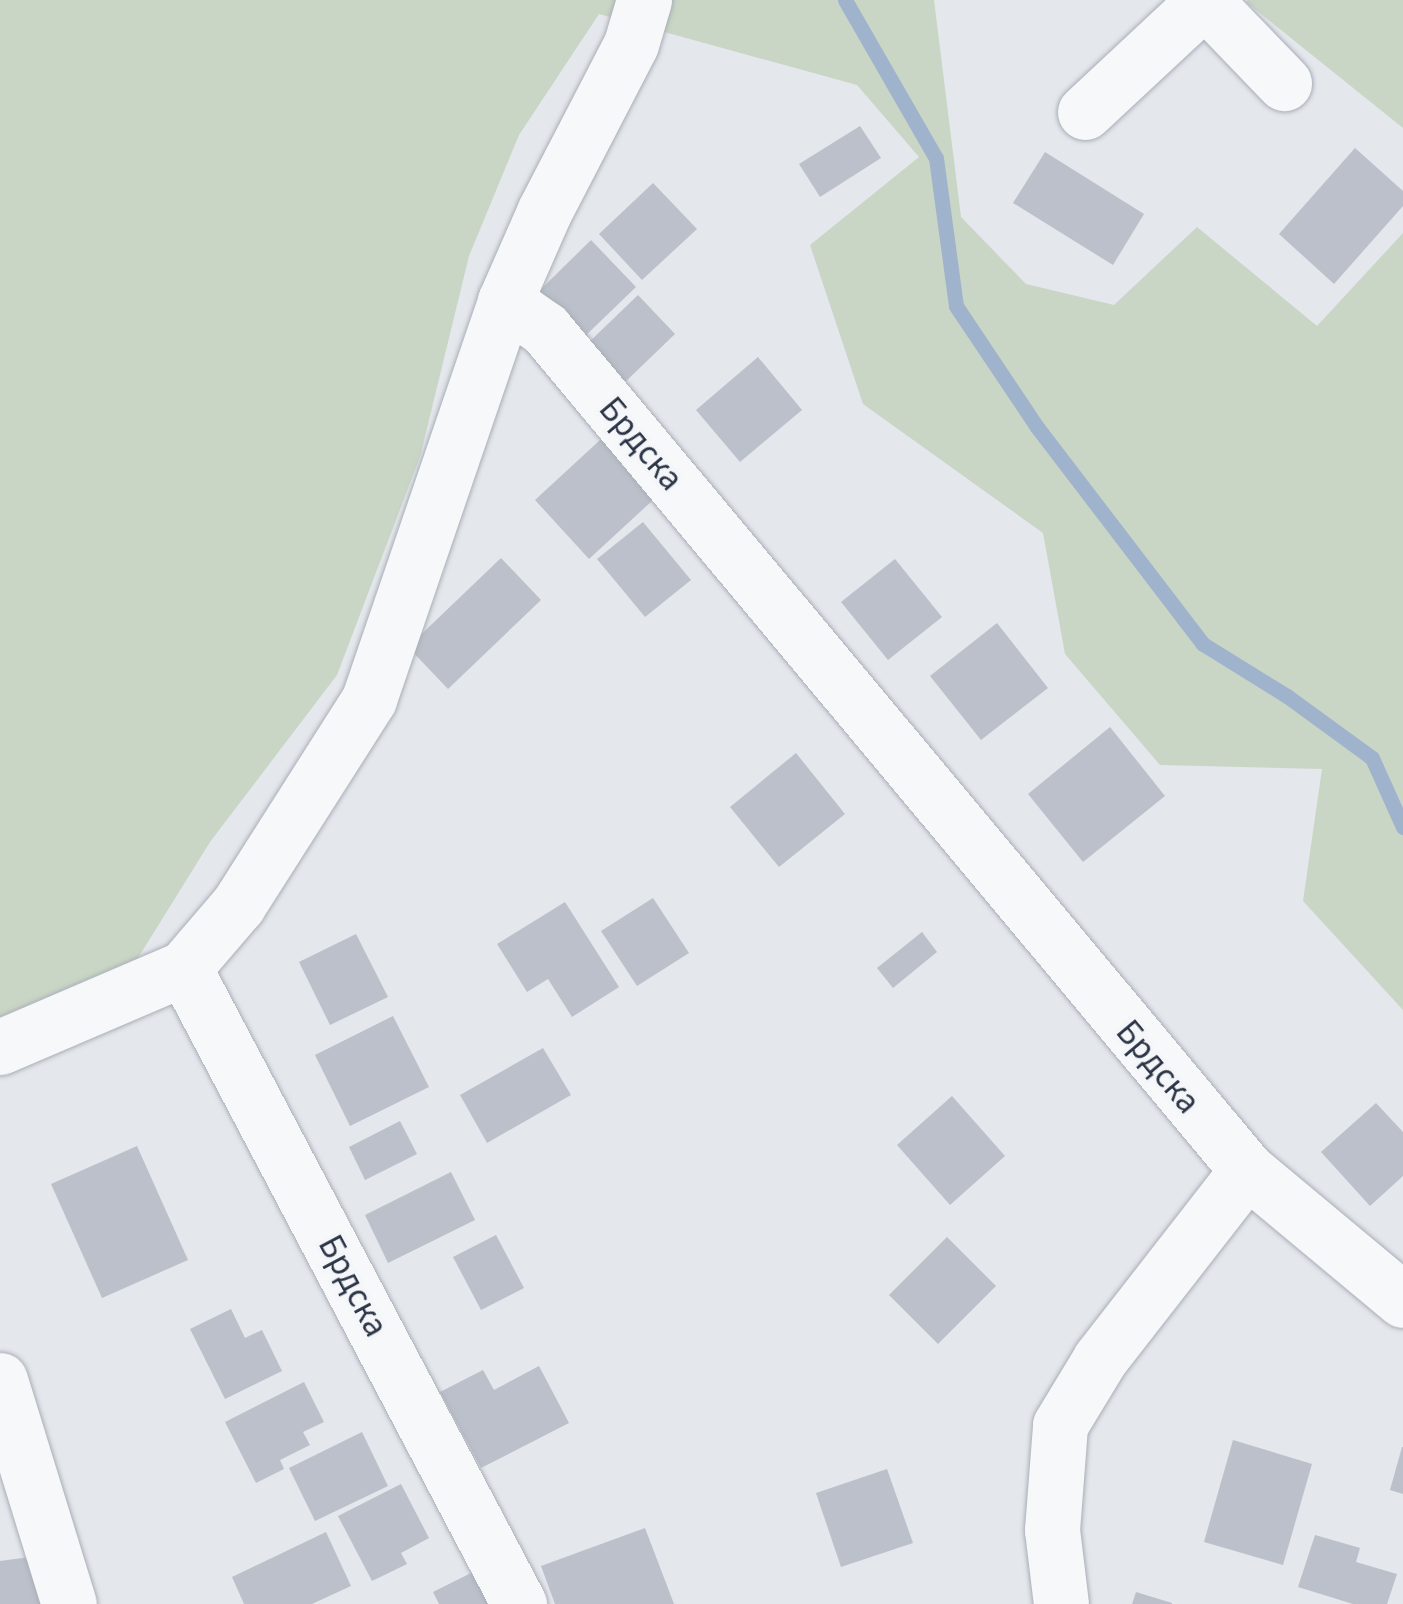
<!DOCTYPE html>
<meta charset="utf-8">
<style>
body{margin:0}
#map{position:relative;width:1403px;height:1604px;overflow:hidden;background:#e4e7ec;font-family:"Source Sans 3",sans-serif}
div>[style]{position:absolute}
.green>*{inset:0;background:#c9d6c5}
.stream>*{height:15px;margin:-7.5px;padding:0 7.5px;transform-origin:7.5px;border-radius:7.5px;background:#9fb4cc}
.building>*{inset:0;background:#bbc0ca}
.roads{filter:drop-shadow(0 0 2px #a9aeb7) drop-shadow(0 0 2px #a9aeb7)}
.minor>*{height:55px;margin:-27.5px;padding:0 27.5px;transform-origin:27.5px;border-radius:27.5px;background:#f7f8fa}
span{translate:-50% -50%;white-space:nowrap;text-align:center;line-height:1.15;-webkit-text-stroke:8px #f4f6f9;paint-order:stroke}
.street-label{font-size:35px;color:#2b3445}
</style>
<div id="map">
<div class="green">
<div style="clip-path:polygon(0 0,934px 0,961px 217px,1026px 284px,1114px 305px,1197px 227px,1317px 326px,1403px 233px,1403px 1010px,1303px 901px,1322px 769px,1160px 765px,1065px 654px,1043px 533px,863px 404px,810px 245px,919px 157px,857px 85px,599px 14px,519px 135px,469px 256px,420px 457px,337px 675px,210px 842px,138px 958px,0 1017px)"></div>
<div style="clip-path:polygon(1248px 0,1403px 0,1403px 128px,1246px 2px)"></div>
</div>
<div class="stream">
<div style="left:845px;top:0;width:182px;rotate:60.1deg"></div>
<div style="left:936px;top:158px;width:149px;rotate:82.3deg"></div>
<div style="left:956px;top:306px;width:146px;rotate:56.2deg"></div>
<div style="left:1037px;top:427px;width:273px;rotate:52.6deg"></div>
<div style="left:1203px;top:644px;width:99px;rotate:31.8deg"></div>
<div style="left:1287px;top:696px;width:105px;rotate:36.1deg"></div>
<div style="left:1372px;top:758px;width:76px;rotate:65.8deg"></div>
</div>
<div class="building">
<div style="clip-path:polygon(860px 126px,881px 158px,820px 197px,799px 164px)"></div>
<div style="clip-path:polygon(1355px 148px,1403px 191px,1403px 206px,1334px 284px,1279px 234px)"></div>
<div style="clip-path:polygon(1045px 152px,1144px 214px,1113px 265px,1013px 203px)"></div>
<div style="clip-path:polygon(653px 183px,697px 229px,642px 280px,599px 234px)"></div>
<div style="clip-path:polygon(591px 240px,636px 287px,581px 340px,536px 294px)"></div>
<div style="clip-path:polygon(638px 295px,675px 334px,622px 385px,585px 346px)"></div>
<div style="clip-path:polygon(758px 357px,802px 410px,740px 462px,696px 410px)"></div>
<div style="clip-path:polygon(612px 429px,666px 488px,589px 559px,535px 500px)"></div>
<div style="clip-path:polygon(643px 522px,691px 580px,645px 617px,597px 559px)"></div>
<div style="clip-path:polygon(501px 558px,541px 600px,448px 689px,408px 647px)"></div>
<div style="clip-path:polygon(895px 559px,942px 617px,888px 660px,841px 602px)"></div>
<div style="clip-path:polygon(997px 623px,1048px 688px,981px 740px,930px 676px)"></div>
<div style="clip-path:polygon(1110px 727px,1165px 796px,1083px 862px,1028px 794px)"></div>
<div style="clip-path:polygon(796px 753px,845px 814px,779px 867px,730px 807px)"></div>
<div style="clip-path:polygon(653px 898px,689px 953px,637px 986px,601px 931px)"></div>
<div style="clip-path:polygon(565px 902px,619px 987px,572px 1017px,548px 979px,527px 992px,497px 944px)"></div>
<div style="clip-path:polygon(922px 932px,937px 952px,893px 988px,877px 968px)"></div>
<div style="clip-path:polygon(356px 934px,388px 997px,330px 1025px,299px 962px)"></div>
<div style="clip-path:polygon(393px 1016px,429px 1087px,350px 1126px,315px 1055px)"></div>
<div style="clip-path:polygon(543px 1048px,571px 1095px,487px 1143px,460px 1095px)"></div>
<div style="clip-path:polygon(952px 1096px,1005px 1156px,950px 1205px,897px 1145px)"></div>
<div style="clip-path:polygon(1376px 1103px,1403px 1132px,1403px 1176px,1370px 1206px,1321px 1152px)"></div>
<div style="clip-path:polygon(400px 1121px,417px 1154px,365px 1180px,349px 1147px)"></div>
<div style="clip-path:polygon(137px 1146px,188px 1260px,102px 1298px,51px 1184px)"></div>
<div style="clip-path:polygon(451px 1172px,475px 1220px,388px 1263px,365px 1215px)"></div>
<div style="clip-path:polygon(496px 1235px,524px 1288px,481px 1310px,453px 1257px)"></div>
<div style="clip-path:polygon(947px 1237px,996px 1286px,938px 1344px,889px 1295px)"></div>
<div style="clip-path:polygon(231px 1309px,245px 1338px,262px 1330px,282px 1371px,225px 1399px,190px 1329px)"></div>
<div style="clip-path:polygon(539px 1366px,569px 1423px,481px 1468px,440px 1392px,483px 1370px,494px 1390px)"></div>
<div style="clip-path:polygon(304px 1382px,324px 1422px,303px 1432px,310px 1445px,280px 1460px,284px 1469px,256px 1483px,225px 1422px)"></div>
<div style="clip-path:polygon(362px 1432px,388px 1486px,315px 1521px,289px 1468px)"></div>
<div style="clip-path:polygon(1233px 1440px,1312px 1464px,1283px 1565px,1204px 1542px)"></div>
<div style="clip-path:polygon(1402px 1447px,1403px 1447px,1403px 1494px,1390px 1490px)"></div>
<div style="clip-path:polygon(887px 1469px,913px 1543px,841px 1567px,816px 1493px)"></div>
<div style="clip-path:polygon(401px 1484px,429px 1538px,401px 1553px,407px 1564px,372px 1581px,338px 1516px)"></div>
<div style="clip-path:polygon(645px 1528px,674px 1604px,555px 1604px,541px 1566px)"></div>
<div style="clip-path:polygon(326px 1532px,351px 1586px,312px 1604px,244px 1604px,232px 1577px)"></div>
<div style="clip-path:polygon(1315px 1535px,1360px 1548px,1356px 1562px,1397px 1574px,1387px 1604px,1353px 1604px,1298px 1587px)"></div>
<div style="clip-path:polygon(45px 1555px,51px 1604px,0 1604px,0 1561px)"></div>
<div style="clip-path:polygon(479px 1569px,496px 1604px,439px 1604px,433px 1592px)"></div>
<div style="clip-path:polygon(1136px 1592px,1172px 1603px,1172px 1604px,1132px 1604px)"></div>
</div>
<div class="roads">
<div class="minor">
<div style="left:1205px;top:1px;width:114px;rotate:46.1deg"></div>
<div style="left:1085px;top:112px;width:164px;rotate:-43deg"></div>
<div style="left:505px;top:301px;width:49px;rotate:35deg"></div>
<div style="left:545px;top:329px;width:1095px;rotate:50.15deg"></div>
<div style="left:1247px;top:1170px;width:203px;rotate:39.8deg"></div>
<div style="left:184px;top:968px;width:719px;rotate:62.22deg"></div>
<div style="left:0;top:1047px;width:200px;rotate:-23.2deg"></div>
<div style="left:184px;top:968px;width:83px;rotate:-49.4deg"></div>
<div style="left:238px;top:905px;width:244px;rotate:-57.5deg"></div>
<div style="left:369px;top:699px;width:421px;rotate:-71.1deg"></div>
<div style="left:505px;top:301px;width:97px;rotate:-66.3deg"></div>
<div style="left:544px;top:212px;width:189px;rotate:-62.6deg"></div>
<div style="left:631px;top:44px;width:46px;rotate:-73.5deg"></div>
<div style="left:0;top:1380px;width:234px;rotate:72.9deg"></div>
<div style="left:1061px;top:1604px;width:75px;rotate:-96.9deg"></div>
<div style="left:1052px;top:1530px;width:105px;rotate:-85.6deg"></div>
<div style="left:1060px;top:1425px;width:77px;rotate:-58.8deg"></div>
<div style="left:1100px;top:1359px;width:239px;rotate:-52.1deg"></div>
</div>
</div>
<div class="street-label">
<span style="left:641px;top:444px;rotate:50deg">Брдска</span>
<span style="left:1158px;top:1067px;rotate:50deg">Брдска</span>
<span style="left:353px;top:1286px;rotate:62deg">Брдска</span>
</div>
</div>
